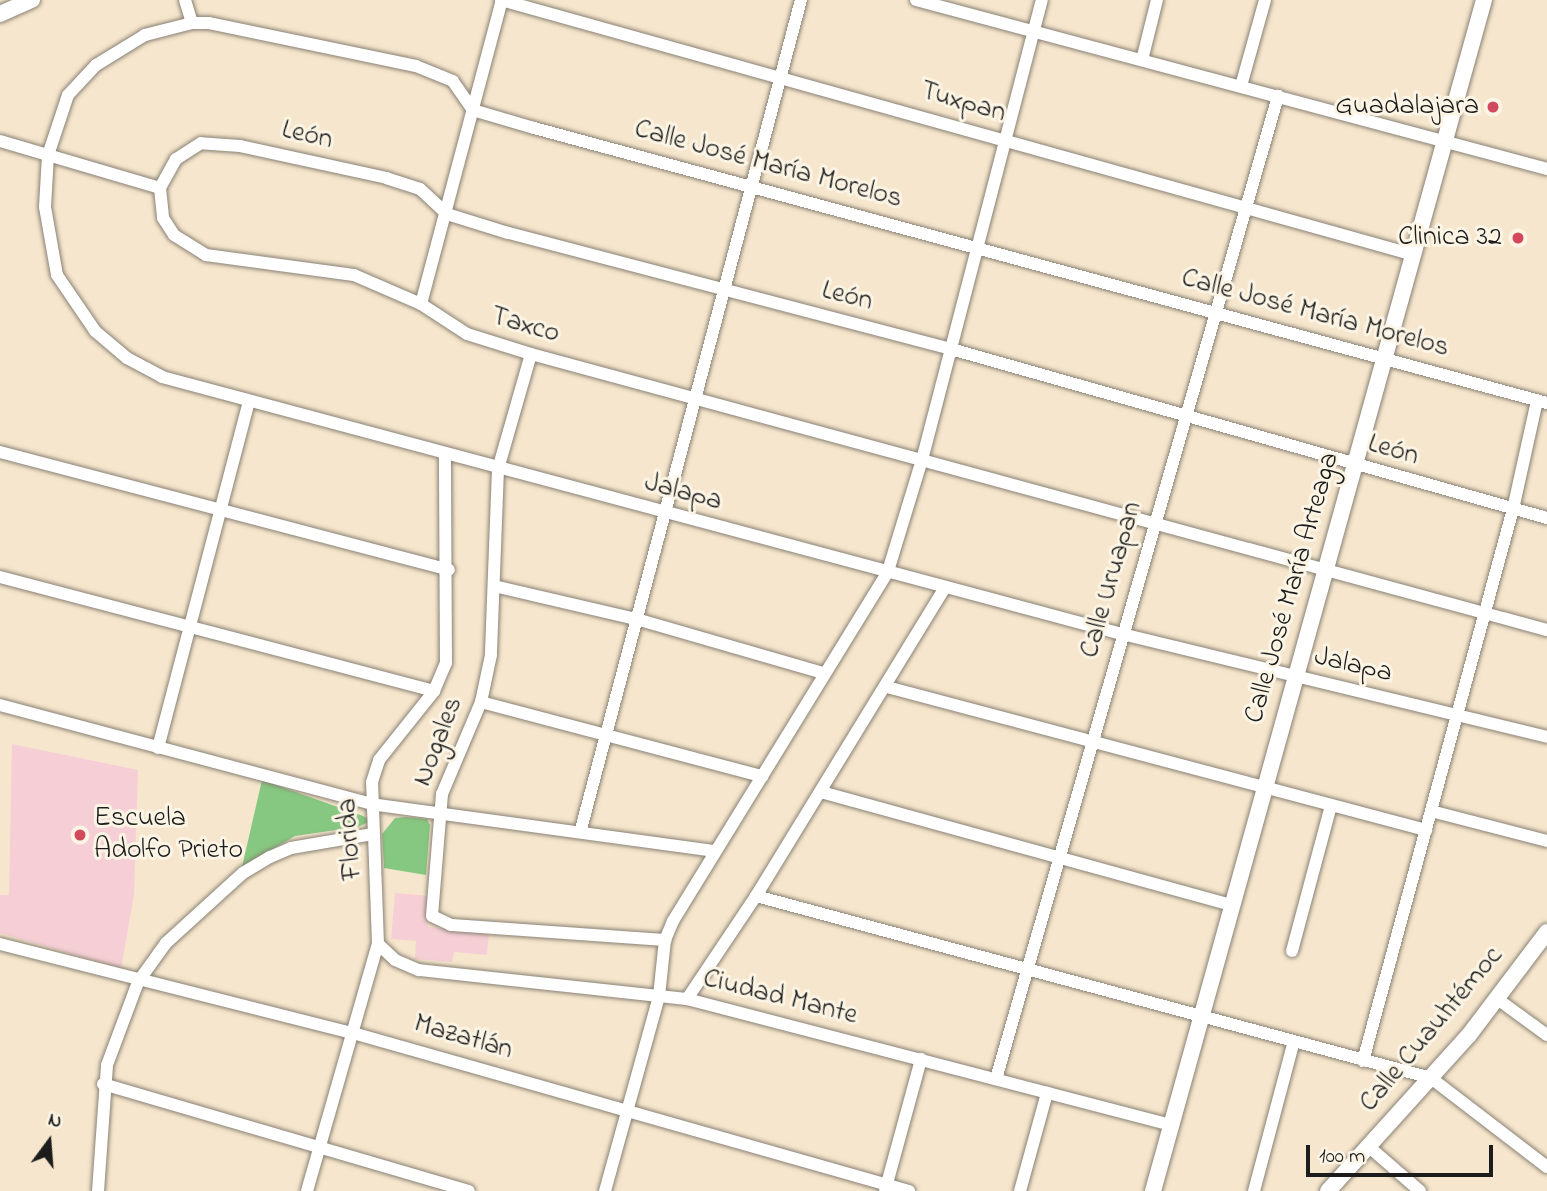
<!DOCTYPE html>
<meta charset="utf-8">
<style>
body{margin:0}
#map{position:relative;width:1547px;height:1191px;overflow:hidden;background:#f6e6cd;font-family:"Indie Flower",sans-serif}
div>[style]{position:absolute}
.built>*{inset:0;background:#f6cfd6}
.green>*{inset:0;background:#86c881}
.roads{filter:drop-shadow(0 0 2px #898174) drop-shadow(0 0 2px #898174)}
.street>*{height:12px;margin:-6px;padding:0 6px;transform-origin:6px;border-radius:6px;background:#fff}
.secondary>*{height:16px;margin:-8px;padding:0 8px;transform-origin:8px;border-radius:8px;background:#fff}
.dots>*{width:19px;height:19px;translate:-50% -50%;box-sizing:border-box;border:4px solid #fcf5e5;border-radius:50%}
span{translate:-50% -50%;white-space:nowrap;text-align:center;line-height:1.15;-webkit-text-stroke:6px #fcf5e5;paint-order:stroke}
.street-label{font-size:28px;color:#1c1c1c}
.poi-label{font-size:28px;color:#1c1c1c}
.right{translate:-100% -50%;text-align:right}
.left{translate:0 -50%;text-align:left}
.north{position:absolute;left:14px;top:1107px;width:70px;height:70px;-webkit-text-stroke:5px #fcf5e5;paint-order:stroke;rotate:16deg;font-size:19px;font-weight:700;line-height:28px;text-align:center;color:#1c1c1c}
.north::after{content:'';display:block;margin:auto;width:24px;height:32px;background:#1c1c1c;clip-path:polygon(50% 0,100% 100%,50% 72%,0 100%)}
.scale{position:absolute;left:1306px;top:1145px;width:187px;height:32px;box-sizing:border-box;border:4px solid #1c1c1c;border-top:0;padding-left:9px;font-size:21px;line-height:24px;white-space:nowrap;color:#1c1c1c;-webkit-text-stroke:5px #fcf5e5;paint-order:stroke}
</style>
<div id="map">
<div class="built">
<div style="clip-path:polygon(12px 744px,138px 770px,134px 895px,121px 968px,0 933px,0 895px,9px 895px)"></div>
<div style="clip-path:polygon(395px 893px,430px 896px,428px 927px,489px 932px,487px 955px,454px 952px,452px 962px,415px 959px,416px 941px,391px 939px)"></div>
</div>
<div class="green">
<div style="clip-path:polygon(262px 780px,363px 816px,372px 821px,357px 827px,295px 836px,242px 867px)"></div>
<div style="clip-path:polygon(406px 817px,427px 819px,430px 825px,426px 875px,384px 868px,382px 834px,395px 818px)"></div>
</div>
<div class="roads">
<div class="street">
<div style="left:185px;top:0;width:24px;rotate:73deg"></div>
<div style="left:501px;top:0;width:945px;rotate:15.6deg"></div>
<div style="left:916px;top:0;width:653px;rotate:14.99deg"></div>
<div style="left:1142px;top:60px;width:62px;rotate:-76deg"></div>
<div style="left:1241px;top:86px;width:89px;rotate:-74.4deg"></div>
<div style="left:0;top:141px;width:167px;rotate:16.4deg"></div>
<div style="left:421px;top:304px;width:315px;rotate:-75.1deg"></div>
<div style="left:531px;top:354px;width:120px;rotate:106deg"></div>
<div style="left:498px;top:469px;width:186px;rotate:92.2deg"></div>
<div style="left:491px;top:655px;width:48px;rotate:102deg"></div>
<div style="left:481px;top:702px;width:100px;rotate:113deg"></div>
<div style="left:442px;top:794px;width:122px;rotate:94.7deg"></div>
<div style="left:432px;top:916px;width:21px;rotate:25deg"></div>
<div style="left:451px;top:925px;width:215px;rotate:4deg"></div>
<div style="left:1547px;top:403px;width:1050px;rotate:-164.81deg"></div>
<div style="left:534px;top:128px;width:64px;rotate:-163.6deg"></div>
<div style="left:473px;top:110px;width:35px;rotate:-125deg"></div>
<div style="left:453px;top:81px;width:40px;rotate:-158deg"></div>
<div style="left:416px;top:66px;width:211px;rotate:-168.3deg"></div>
<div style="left:209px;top:23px;width:17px;rotate:180deg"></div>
<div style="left:192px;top:23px;width:49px;rotate:165.7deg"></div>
<div style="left:145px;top:35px;width:57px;rotate:148.5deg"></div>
<div style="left:96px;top:65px;width:41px;rotate:133deg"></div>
<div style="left:68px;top:95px;width:63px;rotate:108.4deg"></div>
<div style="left:48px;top:155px;width:52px;rotate:93.3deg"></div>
<div style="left:45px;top:207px;width:69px;rotate:80deg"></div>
<div style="left:57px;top:275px;width:68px;rotate:55.8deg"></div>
<div style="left:95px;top:331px;width:42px;rotate:40.2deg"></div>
<div style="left:127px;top:358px;width:40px;rotate:28deg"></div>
<div style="left:162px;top:377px;width:994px;rotate:14.99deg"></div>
<div style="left:1122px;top:634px;width:437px;rotate:13.6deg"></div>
<div style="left:0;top:452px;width:464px;rotate:14.7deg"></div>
<div style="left:1547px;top:518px;width:619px;rotate:-164.17deg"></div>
<div style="left:951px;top:349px;width:458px;rotate:-165.3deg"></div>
<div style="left:508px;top:233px;width:64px;rotate:-162.7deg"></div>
<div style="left:447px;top:214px;width:37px;rotate:-137deg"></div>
<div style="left:420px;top:189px;width:35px;rotate:-162deg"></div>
<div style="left:387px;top:178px;width:150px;rotate:-167.7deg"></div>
<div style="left:240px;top:146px;width:39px;rotate:-176deg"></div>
<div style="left:201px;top:143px;width:30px;rotate:147deg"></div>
<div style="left:176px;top:159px;width:33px;rotate:119deg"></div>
<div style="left:160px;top:188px;width:30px;rotate:84deg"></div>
<div style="left:163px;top:218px;width:20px;rotate:57deg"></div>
<div style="left:174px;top:235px;width:38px;rotate:32deg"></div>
<div style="left:206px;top:255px;width:149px;rotate:7.7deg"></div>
<div style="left:354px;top:275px;width:73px;rotate:23.4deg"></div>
<div style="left:421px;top:304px;width:55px;rotate:33.1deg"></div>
<div style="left:467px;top:334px;width:67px;rotate:17.4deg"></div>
<div style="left:531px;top:354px;width:1053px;rotate:15.2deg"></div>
<div style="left:0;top:577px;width:449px;rotate:14.7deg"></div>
<div style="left:494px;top:586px;width:146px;rotate:13.1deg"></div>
<div style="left:636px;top:619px;width:195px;rotate:16.1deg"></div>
<div style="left:887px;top:687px;width:558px;rotate:14.86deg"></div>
<div style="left:481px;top:702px;width:291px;rotate:14.8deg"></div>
<div style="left:0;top:705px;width:384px;rotate:14.9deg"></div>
<div style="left:371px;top:804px;width:347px;rotate:7.8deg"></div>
<div style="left:158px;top:748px;width:359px;rotate:-75.3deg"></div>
<div style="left:821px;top:792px;width:426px;rotate:15.4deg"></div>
<div style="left:1431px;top:811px;width:120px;rotate:14.5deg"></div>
<div style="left:581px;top:829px;width:858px;rotate:-75.14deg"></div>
<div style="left:756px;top:896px;width:699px;rotate:15.09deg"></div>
<div style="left:1431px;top:1078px;width:146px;rotate:37.5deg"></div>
<div style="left:0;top:944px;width:364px;rotate:14.2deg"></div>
<div style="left:353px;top:1033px;width:578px;rotate:15.86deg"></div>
<div style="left:378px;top:944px;width:23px;rotate:43deg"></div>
<div style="left:395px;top:960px;width:26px;rotate:23deg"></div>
<div style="left:419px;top:970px;width:270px;rotate:6.2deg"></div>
<div style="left:687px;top:999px;width:500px;rotate:14.59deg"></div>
<div style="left:1292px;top:951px;width:151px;rotate:-75deg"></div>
<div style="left:1496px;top:998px;width:63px;rotate:36deg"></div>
<div style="left:687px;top:999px;width:124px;rotate:-56.2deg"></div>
<div style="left:756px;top:896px;width:362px;rotate:-58.5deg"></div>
<div style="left:1363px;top:1061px;width:572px;rotate:-74.8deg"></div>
<div style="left:1513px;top:509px;width:111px;rotate:-77.5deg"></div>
<div style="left:996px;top:1079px;width:1023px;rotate:-73.99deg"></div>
<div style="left:103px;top:1084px;width:381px;rotate:16.3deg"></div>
<div style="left:1368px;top:1146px;width:69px;rotate:40.9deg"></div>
<div style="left:98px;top:1191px;width:126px;rotate:-85.9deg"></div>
<div style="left:107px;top:1065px;width:89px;rotate:-69.5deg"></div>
<div style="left:138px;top:982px;width:48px;rotate:-54.3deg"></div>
<div style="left:166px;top:943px;width:104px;rotate:-42.3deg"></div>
<div style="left:243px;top:873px;width:31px;rotate:-31deg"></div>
<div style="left:270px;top:857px;width:23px;rotate:-23deg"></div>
<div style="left:291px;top:848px;width:83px;rotate:-9.7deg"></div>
<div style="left:307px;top:1191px;width:257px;rotate:-74deg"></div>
<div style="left:378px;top:944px;width:162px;rotate:-92.1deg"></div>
<div style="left:372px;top:782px;width:23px;rotate:-72deg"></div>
<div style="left:379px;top:760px;width:88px;rotate:-51.4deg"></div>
<div style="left:434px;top:691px;width:30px;rotate:-67deg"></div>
<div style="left:446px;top:663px;width:208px;rotate:-90.3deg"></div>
<div style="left:605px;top:1191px;width:202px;rotate:-74.5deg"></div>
<div style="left:659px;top:996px;width:56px;rotate:-83.9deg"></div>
<div style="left:665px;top:940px;width:21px;rotate:-67deg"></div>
<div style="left:673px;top:921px;width:411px;rotate:-58.4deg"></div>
<div style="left:888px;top:571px;width:116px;rotate:-73deg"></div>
<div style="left:922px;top:460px;width:475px;rotate:-75.4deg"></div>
<div style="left:885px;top:1191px;width:137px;rotate:-74.7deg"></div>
<div style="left:1020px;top:1191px;width:102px;rotate:-74.6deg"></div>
<div style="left:1254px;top:1191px;width:155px;rotate:-75.1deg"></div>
</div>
<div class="secondary">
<div style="left:0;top:14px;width:35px;rotate:-24deg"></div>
<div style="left:1153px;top:1191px;width:1236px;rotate:-74.47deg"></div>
<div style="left:1328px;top:1191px;width:210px;rotate:-47.9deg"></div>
<div style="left:1469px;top:1035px;width:129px;rotate:-52.9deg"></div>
</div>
</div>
<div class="dots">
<div style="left:1493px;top:107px;background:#d1495b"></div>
<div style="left:1518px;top:238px;background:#d1495b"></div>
<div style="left:80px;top:835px;background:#d1495b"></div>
</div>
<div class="street-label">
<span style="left:963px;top:103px;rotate:16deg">Tuxpan</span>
<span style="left:307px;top:136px;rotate:13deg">León</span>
<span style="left:768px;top:165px;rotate:15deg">Calle José María Morelos</span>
<span style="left:847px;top:297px;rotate:14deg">León</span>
<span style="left:1315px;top:314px;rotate:15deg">Calle José María Morelos</span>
<span style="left:525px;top:326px;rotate:16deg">Taxco</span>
<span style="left:1393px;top:451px;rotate:16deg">León</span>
<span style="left:683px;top:493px;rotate:15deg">Jalapa</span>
<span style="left:1112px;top:580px;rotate:-74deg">Calle Uruapan</span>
<span style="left:1293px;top:588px;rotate:-74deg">Calle José María Arteaga</span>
<span style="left:1353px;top:666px;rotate:13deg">Jalapa</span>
<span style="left:439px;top:742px;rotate:-69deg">Nogales</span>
<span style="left:351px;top:839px;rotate:-94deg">Florida</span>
<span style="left:780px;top:998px;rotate:14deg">Ciudad Mante</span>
<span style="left:1432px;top:1030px;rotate:-50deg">Calle Cuauhtémoc</span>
<span style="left:463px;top:1038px;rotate:16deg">Mazatlán</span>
</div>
<div class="poi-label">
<span class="right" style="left:1479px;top:107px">Guadalajara</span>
<span class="right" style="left:1502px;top:238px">Clinica 32</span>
<span class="left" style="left:94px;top:835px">Escuela<br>Adolfo Prieto</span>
</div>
<div class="north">N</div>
<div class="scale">100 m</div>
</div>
